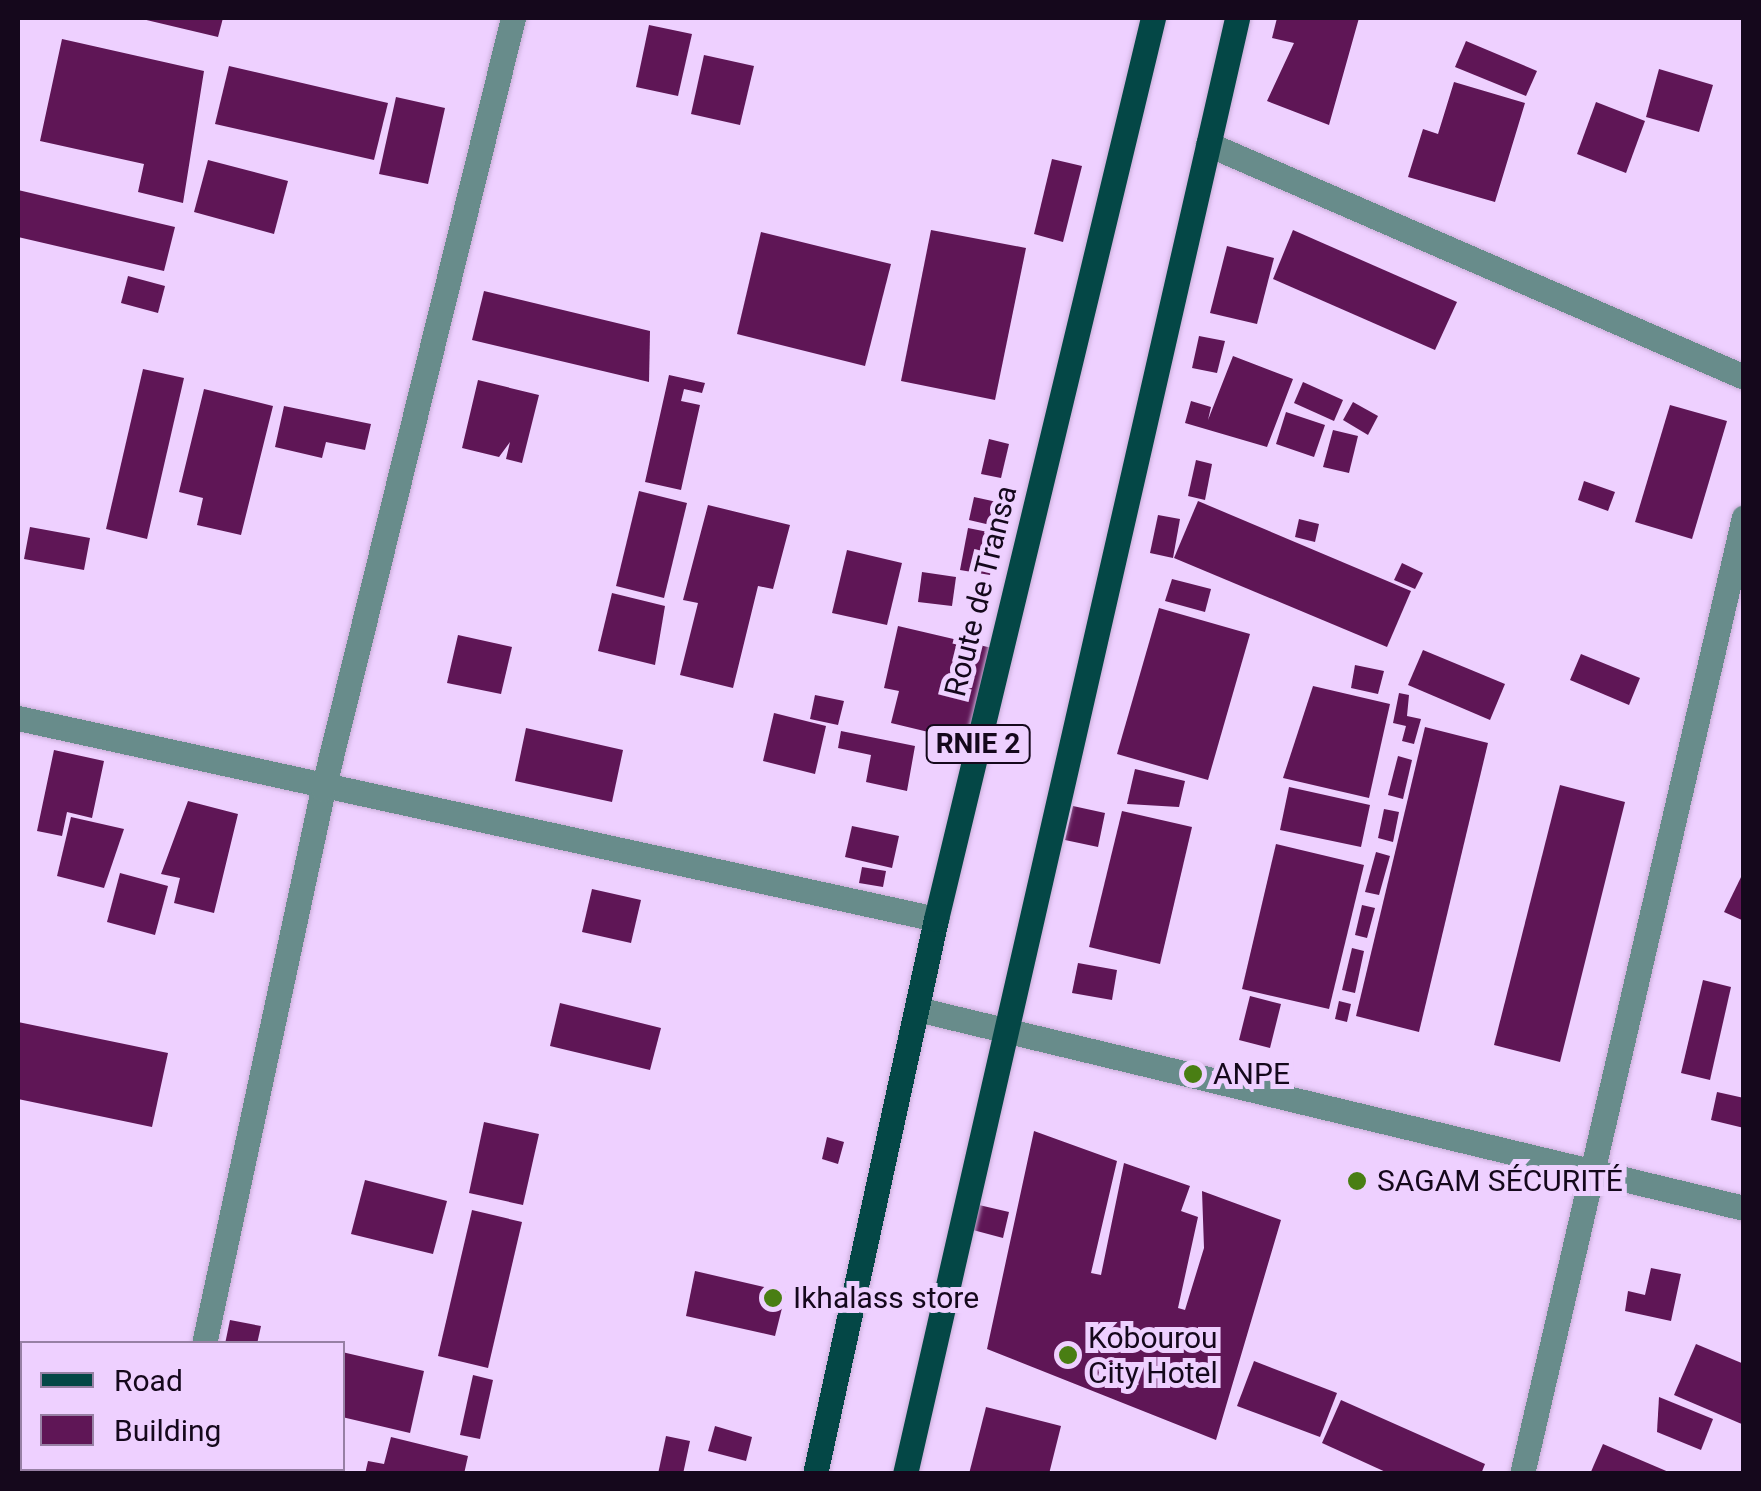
<!DOCTYPE html>
<meta charset="utf-8">
<style>
body{margin:0}
#map{position:relative;width:1761px;height:1491px;overflow:hidden;background:#eed0ff;font-family:Roboto,sans-serif}
div>[style]{position:absolute}
.building>*{inset:0;background:#5f1656}
.roads{filter:drop-shadow(0 0 2px #c7acd6) drop-shadow(0 0 2px #c7acd6)}
.street>*{height:25px;margin:-12.5px;padding:0 12.5px;transform-origin:12.5px;border-radius:12.5px;background:#688c8b}
.primary>*{height:25px;margin:-12.5px;padding:0 12.5px;transform-origin:12.5px;border-radius:12.5px;background:#044746}
.dots>*{width:28px;height:28px;translate:-50% -50%;box-sizing:border-box;border:5px solid #eed0ff;border-radius:50%}
span{translate:-50% -50%;white-space:nowrap;text-align:center;line-height:1.15;-webkit-text-stroke:10px #eed0ff;paint-order:stroke}
.shield-label span{padding:2px 8px;background:#eed0ff;border:2px solid;border-radius:8px;-webkit-text-stroke-width:0}
.shield-label{font-size:28px;color:#15081c;font-weight:700}
.street-label{font-size:30px;color:#15081c}
.poi-label{font-size:30px;color:#15081c}
.left{translate:0 -50%;text-align:left}
.frame{position:absolute;inset:0;border:20px solid #15081c;pointer-events:none}
.legend{position:absolute;left:20px;top:1341px;width:325px;height:130px;box-sizing:border-box;background:#eed0ff;border:2px solid #9780a4;margin:0;padding:12px 18px;list-style:none;font-size:30px;color:#15081c}
.legend li{display:flex;align-items:center;gap:20px;height:50px}
.legend b{width:50px;border:2px solid #9780a4}
</style>
<div id="map">
<div class="building">
<div style="clip-path:polygon(138px 18px,223px 18px,218px 37px)"></div>
<div style="clip-path:polygon(1277px 18px,1359px 18px,1329px 125px,1267px 101px,1294px 43px,1272px 38px)"></div>
<div style="clip-path:polygon(649px 25px,692px 34px,678px 96px,636px 87px)"></div>
<div style="clip-path:polygon(62px 39px,204px 71px,183px 203px,138px 192px,144px 164px,40px 141px)"></div>
<div style="clip-path:polygon(1466px 41px,1537px 71px,1526px 96px,1455px 67px)"></div>
<div style="clip-path:polygon(704px 55px,754px 66px,740px 125px,691px 114px)"></div>
<div style="clip-path:polygon(229px 66px,388px 103px,374px 160px,215px 124px)"></div>
<div style="clip-path:polygon(1659px 69px,1713px 85px,1699px 132px,1646px 117px)"></div>
<div style="clip-path:polygon(1454px 82px,1525px 103px,1495px 202px,1408px 177px,1423px 129px,1438px 134px)"></div>
<div style="clip-path:polygon(396px 97px,445px 108px,428px 184px,379px 174px)"></div>
<div style="clip-path:polygon(1596px 102px,1645px 121px,1626px 173px,1577px 154px)"></div>
<div style="clip-path:polygon(1052px 159px,1082px 166px,1063px 242px,1034px 234px)"></div>
<div style="clip-path:polygon(208px 160px,288px 181px,274px 234px,194px 212px)"></div>
<div style="clip-path:polygon(18px 190px,175px 227px,164px 271px,18px 237px)"></div>
<div style="clip-path:polygon(931px 230px,1026px 248px,995px 400px,901px 381px)"></div>
<div style="clip-path:polygon(1293px 230px,1457px 302px,1435px 350px,1273px 279px)"></div>
<div style="clip-path:polygon(761px 232px,891px 264px,865px 366px,737px 334px)"></div>
<div style="clip-path:polygon(1227px 246px,1274px 258px,1257px 324px,1210px 313px)"></div>
<div style="clip-path:polygon(128px 276px,165px 286px,158px 313px,121px 303px)"></div>
<div style="clip-path:polygon(484px 291px,650px 331px,649px 382px,472px 340px)"></div>
<div style="clip-path:polygon(1199px 336px,1225px 341px,1217px 373px,1192px 368px)"></div>
<div style="clip-path:polygon(1233px 356px,1293px 379px,1267px 447px,1185px 423px,1191px 401px,1211px 407px,1208px 420px)"></div>
<div style="clip-path:polygon(143px 369px,184px 378px,147px 539px,106px 529px)"></div>
<div style="clip-path:polygon(669px 375px,705px 383px,702px 393px,684px 389px,681px 401px,700px 405px,681px 490px,645px 482px)"></div>
<div style="clip-path:polygon(478px 380px,539px 395px,522px 463px,506px 459px,510px 442px,499px 457px,462px 448px)"></div>
<div style="clip-path:polygon(1303px 382px,1343px 400px,1334px 421px,1294px 403px)"></div>
<div style="clip-path:polygon(204px 389px,273px 406px,241px 535px,197px 525px,203px 498px,179px 492px)"></div>
<div style="clip-path:polygon(1353px 402px,1378px 416px,1368px 435px,1343px 420px)"></div>
<div style="clip-path:polygon(1670px 405px,1727px 421px,1692px 539px,1635px 522px)"></div>
<div style="clip-path:polygon(284px 406px,371px 424px,365px 450px,326px 442px,322px 458px,275px 447px)"></div>
<div style="clip-path:polygon(1286px 412px,1325px 425px,1314px 457px,1276px 444px)"></div>
<div style="clip-path:polygon(1333px 430px,1358px 436px,1349px 473px,1323px 467px)"></div>
<div style="clip-path:polygon(989px 439px,1009px 444px,1001px 478px,981px 474px)"></div>
<div style="clip-path:polygon(1196px 460px,1212px 464px,1205px 500px,1188px 496px)"></div>
<div style="clip-path:polygon(1584px 481px,1615px 492px,1608px 511px,1578px 500px)"></div>
<div style="clip-path:polygon(639px 491px,687px 503px,664px 598px,616px 586px)"></div>
<div style="clip-path:polygon(974px 497px,997px 502px,999px 527px,969px 520px)"></div>
<div style="clip-path:polygon(1198px 501px,1411px 591px,1387px 647px,1174px 558px)"></div>
<div style="clip-path:polygon(708px 505px,790px 525px,773px 589px,758px 586px,733px 688px,680px 675px,698px 603px,683px 600px)"></div>
<div style="clip-path:polygon(1158px 515px,1180px 519px,1173px 558px,1150px 553px)"></div>
<div style="clip-path:polygon(1299px 519px,1319px 524px,1315px 542px,1295px 537px)"></div>
<div style="clip-path:polygon(30px 527px,90px 538px,84px 570px,24px 559px)"></div>
<div style="clip-path:polygon(968px 528px,998px 534px,990px 575px,960px 570px)"></div>
<div style="clip-path:polygon(847px 550px,902px 563px,887px 625px,832px 613px)"></div>
<div style="clip-path:polygon(1402px 563px,1423px 573px,1415px 589px,1394px 580px)"></div>
<div style="clip-path:polygon(922px 572px,956px 577px,952px 606px,918px 602px)"></div>
<div style="clip-path:polygon(1172px 579px,1211px 589px,1205px 612px,1165px 601px)"></div>
<div style="clip-path:polygon(612px 593px,665px 606px,655px 665px,598px 651px)"></div>
<div style="clip-path:polygon(1159px 608px,1250px 634px,1208px 780px,1117px 754px)"></div>
<div style="clip-path:polygon(898px 626px,992px 648px,970px 742px,891px 723px,899px 691px,884px 688px)"></div>
<div style="clip-path:polygon(458px 635px,512px 647px,501px 694px,447px 683px)"></div>
<div style="clip-path:polygon(1423px 650px,1505px 684px,1490px 720px,1408px 685px)"></div>
<div style="clip-path:polygon(1581px 654px,1640px 678px,1629px 705px,1570px 680px)"></div>
<div style="clip-path:polygon(1355px 665px,1384px 671px,1378px 694px,1351px 688px)"></div>
<div style="clip-path:polygon(1313px 686px,1390px 704px,1369px 798px,1283px 778px)"></div>
<div style="clip-path:polygon(1399px 693px,1409px 695px,1407px 716px,1421px 719px,1414px 744px,1402px 741px,1406px 726px,1393px 723px)"></div>
<div style="clip-path:polygon(815px 695px,844px 701px,838px 725px,810px 719px)"></div>
<div style="clip-path:polygon(774px 713px,826px 726px,815px 774px,763px 761px)"></div>
<div style="clip-path:polygon(1425px 727px,1488px 743px,1419px 1032px,1356px 1016px)"></div>
<div style="clip-path:polygon(526px 728px,623px 750px,612px 802px,515px 781px)"></div>
<div style="clip-path:polygon(841px 731px,915px 746px,907px 791px,866px 782px,871px 755px,838px 748px)"></div>
<div style="clip-path:polygon(54px 750px,104px 761px,92px 818px,67px 812px,62px 836px,37px 831px)"></div>
<div style="clip-path:polygon(1398px 756px,1412px 760px,1403px 799px,1388px 795px)"></div>
<div style="clip-path:polygon(1135px 769px,1185px 781px,1179px 807px,1127px 804px)"></div>
<div style="clip-path:polygon(1560px 785px,1625px 802px,1560px 1062px,1494px 1045px)"></div>
<div style="clip-path:polygon(1289px 787px,1370px 805px,1361px 847px,1280px 830px)"></div>
<div style="clip-path:polygon(188px 801px,238px 814px,214px 913px,174px 903px,180px 878px,161px 874px)"></div>
<div style="clip-path:polygon(1073px 806px,1105px 813px,1098px 847px,1065px 840px)"></div>
<div style="clip-path:polygon(1384px 809px,1399px 812px,1393px 842px,1378px 838px)"></div>
<div style="clip-path:polygon(1122px 811px,1192px 827px,1160px 964px,1089px 947px)"></div>
<div style="clip-path:polygon(71px 817px,124px 829px,104px 888px,57px 876px)"></div>
<div style="clip-path:polygon(852px 826px,899px 836px,892px 868px,845px 857px)"></div>
<div style="clip-path:polygon(1276px 844px,1364px 865px,1329px 1009px,1242px 989px)"></div>
<div style="clip-path:polygon(1376px 852px,1390px 856px,1379px 895px,1365px 892px)"></div>
<div style="clip-path:polygon(862px 867px,886px 871px,883px 887px,859px 883px)"></div>
<div style="clip-path:polygon(1744px 871px,1744px 921px,1724px 912px)"></div>
<div style="clip-path:polygon(120px 873px,168px 886px,155px 935px,107px 922px)"></div>
<div style="clip-path:polygon(592px 889px,641px 900px,631px 943px,582px 932px)"></div>
<div style="clip-path:polygon(1362px 905px,1375px 908px,1367px 938px,1355px 935px)"></div>
<div style="clip-path:polygon(1352px 948px,1364px 951px,1355px 993px,1342px 990px)"></div>
<div style="clip-path:polygon(1078px 963px,1117px 970px,1112px 1000px,1072px 993px)"></div>
<div style="clip-path:polygon(1703px 980px,1731px 987px,1710px 1080px,1681px 1073px)"></div>
<div style="clip-path:polygon(1250px 996px,1281px 1004px,1270px 1048px,1239px 1040px)"></div>
<div style="clip-path:polygon(1339px 1001px,1351px 1004px,1347px 1022px,1335px 1019px)"></div>
<div style="clip-path:polygon(560px 1003px,661px 1028px,650px 1070px,550px 1046px)"></div>
<div style="clip-path:polygon(18px 1022px,168px 1053px,152px 1127px,18px 1099px)"></div>
<div style="clip-path:polygon(1717px 1092px,1744px 1098px,1744px 1128px,1711px 1120px)"></div>
<div style="clip-path:polygon(484px 1122px,539px 1134px,523px 1205px,469px 1193px)"></div>
<div style="clip-path:polygon(1034px 1131px,1117px 1161px,1091px 1273px,1101px 1275px,1124px 1163px,1190px 1186px,1181px 1211px,1198px 1217px,1178px 1308px,1185px 1310px,1204px 1248px,1202px 1191px,1281px 1220px,1216px 1440px,987px 1349px)"></div>
<div style="clip-path:polygon(827px 1137px,844px 1142px,838px 1164px,822px 1159px)"></div>
<div style="clip-path:polygon(365px 1180px,447px 1201px,433px 1254px,351px 1234px)"></div>
<div style="clip-path:polygon(979px 1205px,1009px 1212px,1003px 1238px,973px 1230px)"></div>
<div style="clip-path:polygon(472px 1210px,522px 1222px,488px 1368px,438px 1356px)"></div>
<div style="clip-path:polygon(1651px 1268px,1681px 1274px,1671px 1321px,1625px 1311px,1628px 1291px,1645px 1295px)"></div>
<div style="clip-path:polygon(695px 1271px,786px 1292px,775px 1336px,686px 1316px)"></div>
<div style="clip-path:polygon(230px 1320px,261px 1326px,257px 1344px,225px 1344px)"></div>
<div style="clip-path:polygon(1696px 1344px,1744px 1364px,1744px 1425px,1674px 1395px)"></div>
<div style="clip-path:polygon(342px 1352px,424px 1371px,410px 1433px,342px 1417px)"></div>
<div style="clip-path:polygon(1254px 1361px,1337px 1393px,1320px 1437px,1237px 1406px)"></div>
<div style="clip-path:polygon(473px 1375px,493px 1380px,480px 1439px,460px 1435px)"></div>
<div style="clip-path:polygon(1659px 1397px,1713px 1419px,1701px 1450px,1657px 1432px)"></div>
<div style="clip-path:polygon(1341px 1400px,1485px 1464px,1481px 1474px,1390px 1474px,1322px 1443px)"></div>
<div style="clip-path:polygon(986px 1407px,1061px 1426px,1049px 1474px,969px 1474px)"></div>
<div style="clip-path:polygon(715px 1426px,752px 1437px,746px 1461px,708px 1451px)"></div>
<div style="clip-path:polygon(666px 1436px,690px 1441px,683px 1474px,658px 1474px)"></div>
<div style="clip-path:polygon(391px 1437px,468px 1456px,464px 1474px,365px 1474px,368px 1461px,384px 1464px)"></div>
<div style="clip-path:polygon(1603px 1444px,1671px 1473px,1671px 1474px,1590px 1474px)"></div>
<div style="clip-path:polygon(18px 1447px,22px 1468px,125px 1474px,18px 1474px)"></div>
</div>
<div class="roads">
<div class="street">
<div style="left:1208px;top:144px;width:584px;rotate:23.49deg"></div>
<div style="left:18px;top:718px;width:940px;rotate:12.35deg"></div>
<div style="left:917px;top:1009px;width:851px;rotate:13.53deg"></div>
<div style="left:204px;top:1344px;width:568px;rotate:-77.9deg"></div>
<div style="left:323px;top:789px;width:794px;rotate:-76.16deg"></div>
<div style="left:176px;top:1474px;width:6px;rotate:-81deg"></div>
<div style="left:1522px;top:1474px;width:982px;rotate:-76.94deg"></div>
</div>
<div class="primary">
<div style="left:815px;top:1474px;width:568px;rotate:-77.7deg"></div>
<div style="left:936px;top:919px;width:927px;rotate:-76.46deg"></div>
<div style="left:905px;top:1474px;width:1493px;rotate:-77.15deg"></div>
</div>
</div>
<div class="dots">
<div style="left:1193px;top:1074px;background:#497e13"></div>
<div style="left:1357px;top:1181px;background:#497e13"></div>
<div style="left:773px;top:1298px;background:#497e13"></div>
<div style="left:1068px;top:1355px;background:#497e13"></div>
</div>
<div class="shield-label">
<span style="left:978px;top:744px">RNIE 2</span>
</div>
<div class="street-label">
<span style="left:981px;top:591px;rotate:-76deg">Route de Transa</span>
</div>
<div class="poi-label">
<span class="left" style="left:1213px;top:1074px">ANPE</span>
<span class="left" style="left:1377px;top:1181px">SAGAM SÉCURITÉ</span>
<span class="left" style="left:793px;top:1298px">Ikhalass store</span>
<span class="left" style="left:1088px;top:1355px">Kobourou<br>City Hotel</span>
</div>
<div class="frame"></div>
<ul class="legend">
<li><b style="height:12px;background:#044746"></b>Road</li>
<li><b style="height:28px;background:#5f1656"></b>Building</li>
</ul>
</div>
